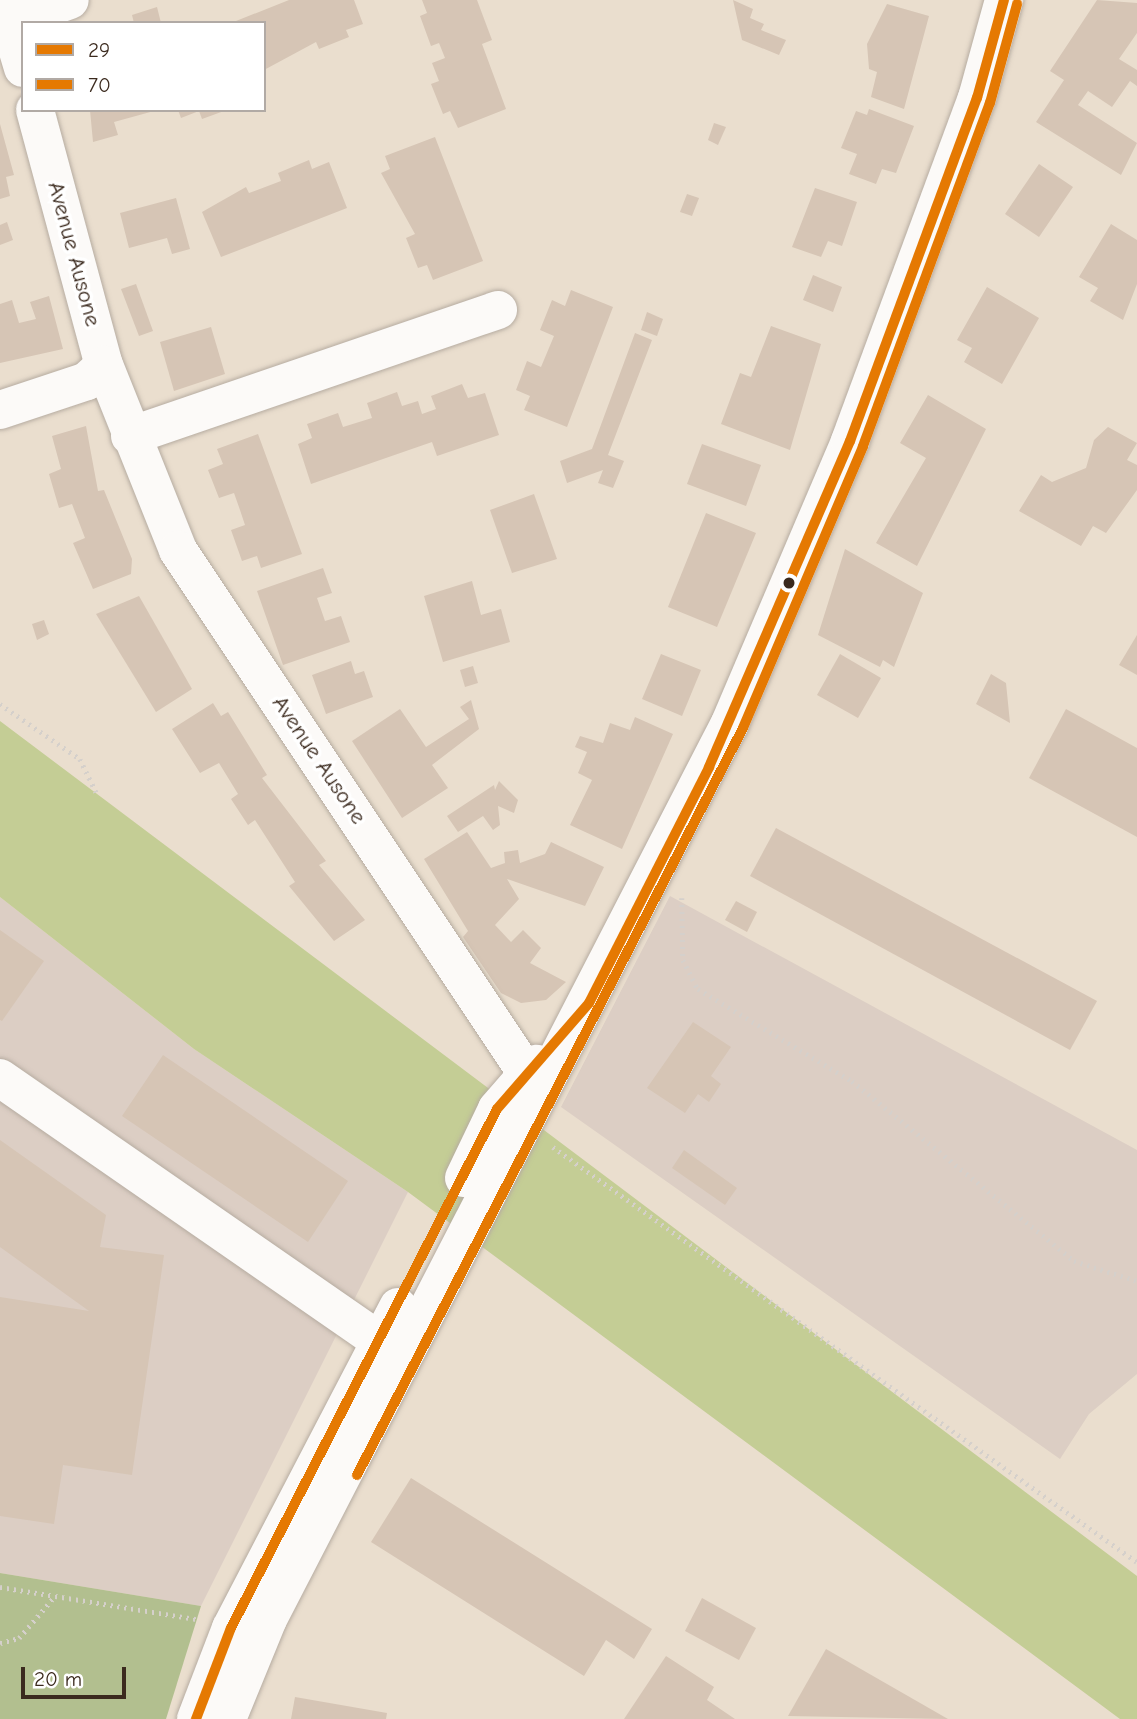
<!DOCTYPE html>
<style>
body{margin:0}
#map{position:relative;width:1137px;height:1719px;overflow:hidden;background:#eadece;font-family:"Comic Neue",sans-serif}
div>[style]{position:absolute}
.industrial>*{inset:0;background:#dccec4}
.green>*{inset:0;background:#c4cd95}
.forest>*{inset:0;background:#b2bf8f}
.building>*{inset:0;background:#d6c5b5}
.path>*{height:4.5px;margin-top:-2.25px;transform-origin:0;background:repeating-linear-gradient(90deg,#d5d0cb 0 2px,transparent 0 7px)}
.roads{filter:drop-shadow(0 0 2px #b6aca1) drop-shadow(0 0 2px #b6aca1)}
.minor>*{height:38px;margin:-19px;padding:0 19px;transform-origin:19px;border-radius:19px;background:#fcfaf8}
.bus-1>*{height:10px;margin:-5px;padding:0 5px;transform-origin:5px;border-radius:5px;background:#e57902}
.bus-2>*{height:10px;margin:-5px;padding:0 5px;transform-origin:5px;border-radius:5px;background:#e57902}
.dots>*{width:19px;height:19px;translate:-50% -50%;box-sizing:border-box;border:4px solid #fff;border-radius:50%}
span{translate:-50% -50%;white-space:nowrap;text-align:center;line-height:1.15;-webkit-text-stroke:7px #fff;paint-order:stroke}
.street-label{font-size:23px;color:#3b2a1e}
.legend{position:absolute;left:21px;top:21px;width:245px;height:91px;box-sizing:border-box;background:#fff;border:2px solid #b1aaa5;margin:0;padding:9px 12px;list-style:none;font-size:21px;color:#3b2a1e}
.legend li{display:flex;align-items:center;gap:14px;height:35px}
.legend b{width:35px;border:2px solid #b1aaa5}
.scale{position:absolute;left:21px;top:1667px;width:105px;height:32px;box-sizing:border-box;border:4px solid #3b2a1e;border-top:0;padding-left:9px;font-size:21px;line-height:24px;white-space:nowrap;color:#3b2a1e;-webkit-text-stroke:5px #fff;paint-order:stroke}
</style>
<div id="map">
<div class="industrial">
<div style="clip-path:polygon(670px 896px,1137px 1150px,1137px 1374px,1089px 1414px,1060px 1459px,561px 1107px)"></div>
<div style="clip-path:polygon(0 897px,194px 1049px,408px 1192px,201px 1606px,0 1573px)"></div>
</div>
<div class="green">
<div style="clip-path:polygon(0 721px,1137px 1576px,1137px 1719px,1120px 1719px,408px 1192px,194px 1049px,0 897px)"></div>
</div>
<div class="forest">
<div style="clip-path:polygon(0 1573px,201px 1606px,166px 1719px,0 1719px)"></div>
</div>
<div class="building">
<div style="clip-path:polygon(289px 0,354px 0,363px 24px,346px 30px,349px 37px,319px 49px,316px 42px,264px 70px,264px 23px,231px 23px)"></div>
<div style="clip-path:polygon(422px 0,477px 0,492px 40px,482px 44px,506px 109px,458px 128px,450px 111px,443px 114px,431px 84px,439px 81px,432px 63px,445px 58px,439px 43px,431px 46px,420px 16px,427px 13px)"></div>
<div style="clip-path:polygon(733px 0,753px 9px,750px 18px,764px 24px,761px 30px,786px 40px,779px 55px,742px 40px)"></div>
<div style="clip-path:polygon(1097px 0,1137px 3px,1137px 33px,1119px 59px,1137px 70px,1137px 86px,1130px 81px,1112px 107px,1088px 91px,1078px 105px,1137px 143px,1121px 175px,1036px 122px,1064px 80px,1050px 71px)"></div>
<div style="clip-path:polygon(887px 4px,929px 16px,904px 109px,871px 97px,877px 72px,869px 69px,867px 44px)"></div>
<div style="clip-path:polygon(157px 7px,161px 23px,134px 23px,132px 15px)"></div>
<div style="clip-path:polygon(869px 109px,914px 126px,896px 173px,882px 169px,876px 184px,849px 174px,857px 154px,841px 148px,856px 111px,867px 115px)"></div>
<div style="clip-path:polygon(90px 110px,153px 110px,154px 111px,114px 122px,118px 135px,93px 142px)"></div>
<div style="clip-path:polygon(178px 110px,224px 110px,224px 111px,202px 119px,199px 111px,181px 118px)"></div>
<div style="clip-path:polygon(714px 123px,726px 127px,718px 145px,708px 140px)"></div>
<div style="clip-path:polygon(0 124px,14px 175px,6px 177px,10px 196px,0 199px)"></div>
<div style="clip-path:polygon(435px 137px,483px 261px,433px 280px,427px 265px,418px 268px,406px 238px,415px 234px,381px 173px,390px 169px,385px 156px)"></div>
<div style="clip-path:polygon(309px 160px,312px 169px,329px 162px,347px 208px,221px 257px,202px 212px,246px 187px,249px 193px,281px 181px,278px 173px)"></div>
<div style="clip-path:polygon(1039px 164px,1073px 187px,1039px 237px,1005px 214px)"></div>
<div style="clip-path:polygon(815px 188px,857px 202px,842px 246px,828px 241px,821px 257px,792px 247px)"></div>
<div style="clip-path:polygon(687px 194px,699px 198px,692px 216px,680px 212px)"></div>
<div style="clip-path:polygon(176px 198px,190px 249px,172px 254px,167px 238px,129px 248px,120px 213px)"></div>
<div style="clip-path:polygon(7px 222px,13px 240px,0 245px,0 225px)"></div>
<div style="clip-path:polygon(1111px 224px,1137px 240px,1137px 284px,1123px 320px,1090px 301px,1098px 288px,1079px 277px)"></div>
<div style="clip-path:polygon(813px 275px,842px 287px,833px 312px,803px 300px)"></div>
<div style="clip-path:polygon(136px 284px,153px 331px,139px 336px,121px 289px)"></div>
<div style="clip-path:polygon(987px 287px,1039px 318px,1002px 384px,964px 362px,972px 348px,957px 340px)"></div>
<div style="clip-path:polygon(571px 290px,613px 307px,567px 427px,524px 410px,530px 396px,516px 390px,527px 361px,541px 367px,554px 336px,540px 330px,552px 300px,565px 306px)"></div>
<div style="clip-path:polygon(49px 296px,63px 349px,0 363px,0 304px,12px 300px,19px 323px,36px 319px,30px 302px)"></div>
<div style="clip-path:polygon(647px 312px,663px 319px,657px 336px,641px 330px)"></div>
<div style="clip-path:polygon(771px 326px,821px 344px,790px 450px,721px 424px,740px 373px,751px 377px)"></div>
<div style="clip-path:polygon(211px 327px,225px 374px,174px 391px,160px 342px)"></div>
<div style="clip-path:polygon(635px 333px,652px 340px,608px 455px,624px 461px,613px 488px,598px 483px,603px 470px,567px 483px,560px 461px,592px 449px)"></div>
<div style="clip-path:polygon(462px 384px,468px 398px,485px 393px,499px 435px,437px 456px,432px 442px,311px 484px,298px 444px,312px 438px,307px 424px,338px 413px,343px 427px,372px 418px,367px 403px,397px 392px,402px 406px,418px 401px,422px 414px,436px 409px,431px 396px)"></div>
<div style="clip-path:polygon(928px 395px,986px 429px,917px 566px,876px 543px,926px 458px,900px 443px)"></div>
<div style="clip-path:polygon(86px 426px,98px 491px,104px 490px,132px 559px,131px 574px,93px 589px,73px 543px,85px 538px,72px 504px,59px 508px,49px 474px,61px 469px,52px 436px)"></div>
<div style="clip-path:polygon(1108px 427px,1137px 443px,1127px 460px,1137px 465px,1137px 490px,1106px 533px,1093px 526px,1081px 546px,1019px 511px,1041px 475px,1052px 482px,1086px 468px,1094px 440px)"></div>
<div style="clip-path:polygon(258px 434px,302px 554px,261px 568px,257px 556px,242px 561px,231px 530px,245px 525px,240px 510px,234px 493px,219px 498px,208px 470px,223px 464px,217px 449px)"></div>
<div style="clip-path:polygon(702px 444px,761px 465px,746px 506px,687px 484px)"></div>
<div style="clip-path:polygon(534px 494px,557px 559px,512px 573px,490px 510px)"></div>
<div style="clip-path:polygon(706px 513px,756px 533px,717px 627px,668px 607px)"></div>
<div style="clip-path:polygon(845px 549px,923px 593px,894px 667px,883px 660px,880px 667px,818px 635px)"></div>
<div style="clip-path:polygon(323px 568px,332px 593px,317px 598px,325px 621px,341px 616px,350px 642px,283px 665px,257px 591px)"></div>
<div style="clip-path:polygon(472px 581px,481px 615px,501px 609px,510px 642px,443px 662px,424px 596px)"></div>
<div style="clip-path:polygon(139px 596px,192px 689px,156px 712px,96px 614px)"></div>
<div style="clip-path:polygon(44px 620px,49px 634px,37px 640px,32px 624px)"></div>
<div style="clip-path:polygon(1137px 635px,1137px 675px,1119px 665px)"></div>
<div style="clip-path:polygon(661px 654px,701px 670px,682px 716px,642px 699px)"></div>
<div style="clip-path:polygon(840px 654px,881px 678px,858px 718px,817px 695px)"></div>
<div style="clip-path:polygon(351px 661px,355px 674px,364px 671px,373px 697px,326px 714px,312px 675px)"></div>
<div style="clip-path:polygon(473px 666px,478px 683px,465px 687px,460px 670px)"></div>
<div style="clip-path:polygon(991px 674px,1006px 683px,1010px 723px,976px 704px)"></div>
<div style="clip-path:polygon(471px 700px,479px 729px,432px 765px,448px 788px,402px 818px,352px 741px,400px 709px,426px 747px,469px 719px,460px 707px)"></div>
<div style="clip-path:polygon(213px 703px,221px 716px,228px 712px,267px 775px,262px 778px,326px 861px,319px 865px,365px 920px,334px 941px,289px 886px,295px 882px,255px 820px,248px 825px,231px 799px,238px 794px,219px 763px,200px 773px,172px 729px)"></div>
<div style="clip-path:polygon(1066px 709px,1137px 748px,1137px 837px,1029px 778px)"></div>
<div style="clip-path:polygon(635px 717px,673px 734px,622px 849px,570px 825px,592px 780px,578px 773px,587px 752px,575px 747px,580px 736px,603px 743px,610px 723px,630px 730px)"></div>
<div style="clip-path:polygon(499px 781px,518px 800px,514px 813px,498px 806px,500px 825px,493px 830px,483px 816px,458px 832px,447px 816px,494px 785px,495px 790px)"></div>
<div style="clip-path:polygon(776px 828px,1097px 1001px,1070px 1050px,750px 876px)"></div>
<div style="clip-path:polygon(467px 832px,491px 868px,505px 863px,504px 852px,518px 850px,520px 863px,545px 854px,551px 842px,604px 867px,585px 906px,507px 879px,519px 899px,495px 925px,511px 942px,523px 930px,541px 948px,530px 963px,566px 982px,546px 1000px,521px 1003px,501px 993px,463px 937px,468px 931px,424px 859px)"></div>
<div style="clip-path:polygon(736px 901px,757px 912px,747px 932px,725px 920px)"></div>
<div style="clip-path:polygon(0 930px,44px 961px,2px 1021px,0 1020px)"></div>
<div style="clip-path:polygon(693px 1022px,731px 1047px,711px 1076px,721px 1084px,709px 1102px,698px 1094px,685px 1113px,647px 1088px)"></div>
<div style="clip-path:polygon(163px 1055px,348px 1181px,308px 1242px,122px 1116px)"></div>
<div style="clip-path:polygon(0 1140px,106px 1215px,100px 1247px,164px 1255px,132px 1475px,63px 1465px,54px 1524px,0 1516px,0 1297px,89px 1311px,0 1247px)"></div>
<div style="clip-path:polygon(684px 1150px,737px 1188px,725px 1205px,672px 1168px)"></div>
<div style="clip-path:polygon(411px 1478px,652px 1629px,634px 1659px,606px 1640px,584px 1676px,371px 1542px)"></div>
<div style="clip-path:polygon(702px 1598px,756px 1628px,739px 1660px,685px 1631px)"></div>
<div style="clip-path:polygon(826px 1649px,948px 1719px,788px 1716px)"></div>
<div style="clip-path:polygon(666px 1656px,714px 1687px,707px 1700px,735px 1719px,624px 1719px)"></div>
<div style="clip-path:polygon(295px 1697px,387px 1713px,386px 1719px,291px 1719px)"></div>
</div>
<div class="path">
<div style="left:0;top:704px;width:97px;rotate:34.5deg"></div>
<div style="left:80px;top:759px;width:39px;rotate:64deg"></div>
<div style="left:682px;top:898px;width:62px;rotate:89.1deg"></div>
<div style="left:683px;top:960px;width:33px;rotate:63deg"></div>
<div style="left:698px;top:989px;width:179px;rotate:30.9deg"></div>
<div style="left:852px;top:1081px;width:286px;rotate:39deg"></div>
<div style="left:1074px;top:1261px;width:66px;rotate:17.6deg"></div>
<div style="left:553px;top:1147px;width:716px;rotate:35.4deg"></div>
<div style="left:0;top:1587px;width:199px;rotate:9.3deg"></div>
<div style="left:0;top:1643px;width:20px;rotate:-15deg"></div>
<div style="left:19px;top:1638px;width:55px;rotate:-49.4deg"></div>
</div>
<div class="roads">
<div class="minor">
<div style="left:15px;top:0;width:22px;rotate:106deg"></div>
<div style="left:9px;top:21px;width:49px;rotate:73.4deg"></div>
<div style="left:0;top:25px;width:74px;rotate:-19.7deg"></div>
<div style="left:35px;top:110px;width:264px;rotate:74.9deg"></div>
<div style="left:104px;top:365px;width:199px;rotate:68.2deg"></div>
<div style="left:178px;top:550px;width:651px;rotate:56.33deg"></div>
<div style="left:0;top:410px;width:92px;rotate:-18.4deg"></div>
<div style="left:87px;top:381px;width:23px;rotate:-43deg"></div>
<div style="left:130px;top:436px;width:389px;rotate:-18.9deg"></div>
<div style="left:0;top:1078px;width:462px;rotate:34.7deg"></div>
<div style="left:380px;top:1341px;width:26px;rotate:74deg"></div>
<div style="left:464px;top:1178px;width:76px;rotate:-64.4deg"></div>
<div style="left:497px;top:1109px;width:60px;rotate:-49.1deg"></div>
<div style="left:196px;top:1719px;width:97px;rotate:-69deg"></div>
<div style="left:231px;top:1628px;width:362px;rotate:-62.5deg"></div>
<div style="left:227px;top:1719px;width:108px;rotate:-67.7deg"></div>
<div style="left:268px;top:1619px;width:1008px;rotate:-62.72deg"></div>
<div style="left:730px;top:723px;width:306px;rotate:-66.9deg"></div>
<div style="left:850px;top:441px;width:366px;rotate:-69.7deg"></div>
<div style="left:977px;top:98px;width:102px;rotate:-74.6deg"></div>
</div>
</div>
<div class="bus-1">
<div style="left:196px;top:1719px;width:97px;rotate:-69deg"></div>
<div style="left:231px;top:1628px;width:583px;rotate:-62.86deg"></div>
<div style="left:497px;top:1109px;width:140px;rotate:-49deg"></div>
<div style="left:589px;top:1003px;width:265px;rotate:-63deg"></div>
<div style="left:709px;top:767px;width:355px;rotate:-66.6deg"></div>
<div style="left:850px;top:441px;width:366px;rotate:-69.7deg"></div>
<div style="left:977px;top:98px;width:102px;rotate:-74.6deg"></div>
</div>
<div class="bus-2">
<div style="left:357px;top:1475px;width:841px;rotate:-62.67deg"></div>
<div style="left:743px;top:728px;width:306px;rotate:-66.9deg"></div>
<div style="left:863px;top:446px;width:366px;rotate:-69.7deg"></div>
<div style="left:990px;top:103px;width:103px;rotate:-74.7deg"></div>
</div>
<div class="dots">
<div style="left:789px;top:583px;background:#3b2a1e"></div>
</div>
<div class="street-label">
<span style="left:74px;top:254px;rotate:75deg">Avenue Ausone</span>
<span style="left:319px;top:760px;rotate:56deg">Avenue Ausone</span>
</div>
<ul class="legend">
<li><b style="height:9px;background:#e57902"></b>29</li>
<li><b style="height:9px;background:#e57902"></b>70</li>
</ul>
<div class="scale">20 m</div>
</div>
